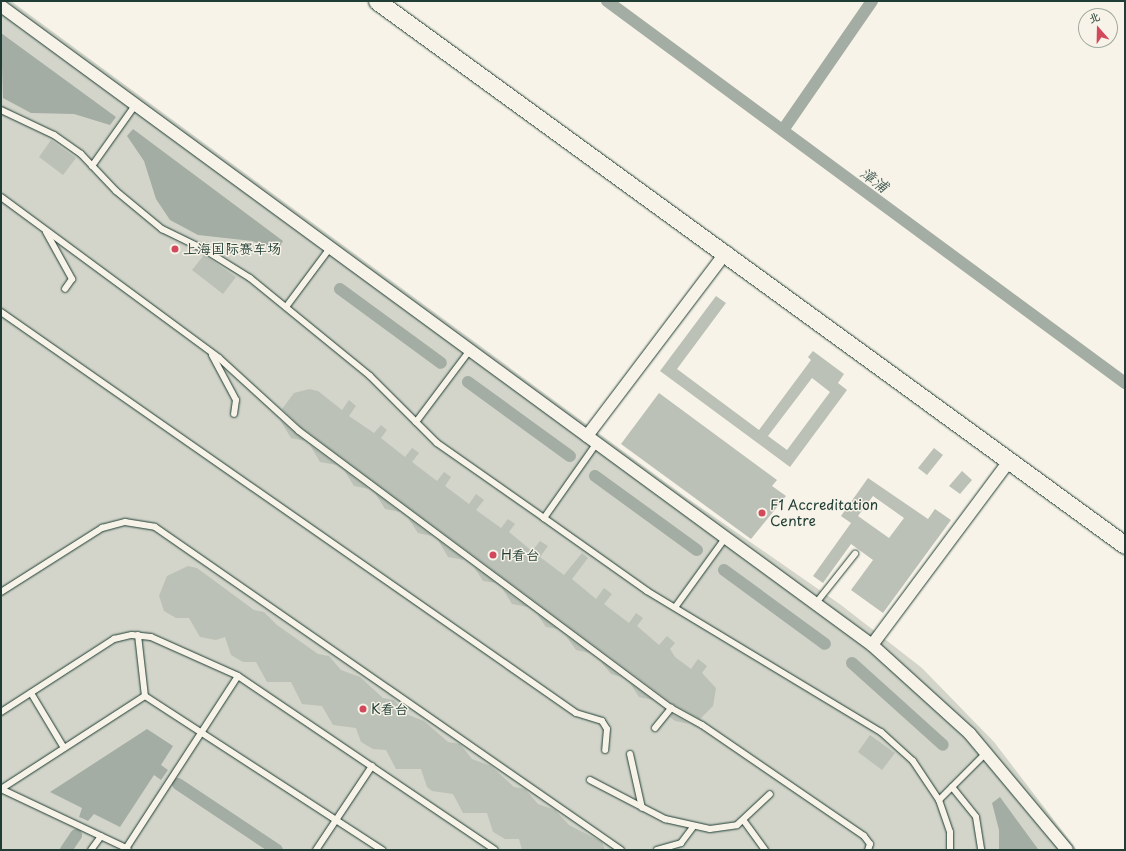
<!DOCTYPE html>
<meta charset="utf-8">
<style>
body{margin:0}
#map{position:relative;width:1126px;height:851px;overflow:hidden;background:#f7f3e8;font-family:"Playpen Sans","LXGW WenKai TC",sans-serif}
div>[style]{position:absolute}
.green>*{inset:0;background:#d3d5ca}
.water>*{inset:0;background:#a4ada3}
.canal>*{height:12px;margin:-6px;padding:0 6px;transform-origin:6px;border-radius:6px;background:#a4ada3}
.building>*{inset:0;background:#bbc1b6}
.roads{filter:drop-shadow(0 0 1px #1f3d34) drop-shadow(0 0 1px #1f3d34)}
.lane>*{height:6px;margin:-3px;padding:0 3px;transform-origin:3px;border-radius:3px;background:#f7f3e8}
.street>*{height:12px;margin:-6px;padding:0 6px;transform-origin:6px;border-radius:6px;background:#f7f3e8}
.secondary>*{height:17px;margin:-8.5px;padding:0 8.5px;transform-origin:8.5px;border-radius:8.5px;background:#f7f3e8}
.dots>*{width:11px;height:11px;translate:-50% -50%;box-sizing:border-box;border:2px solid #f7f3e8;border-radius:50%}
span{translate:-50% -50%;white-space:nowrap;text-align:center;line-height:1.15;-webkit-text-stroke:3px #f7f3e8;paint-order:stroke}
.poi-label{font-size:14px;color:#1f3d34}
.left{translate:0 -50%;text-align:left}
.water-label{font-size:15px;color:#405950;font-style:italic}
.frame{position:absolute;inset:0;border:2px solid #1f3d34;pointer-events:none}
.north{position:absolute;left:1078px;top:8px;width:40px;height:40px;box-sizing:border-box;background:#f7f3e8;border:1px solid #a1aaa0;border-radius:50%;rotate:340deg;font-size:11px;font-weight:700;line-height:16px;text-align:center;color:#1f3d34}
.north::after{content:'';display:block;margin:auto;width:14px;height:18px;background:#d1495b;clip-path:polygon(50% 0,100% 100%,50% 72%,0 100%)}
</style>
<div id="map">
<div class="green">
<div style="clip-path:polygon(1px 1px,11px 1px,687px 498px,841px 605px,922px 668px,994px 742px,1077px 850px,1px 850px)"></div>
</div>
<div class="water">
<div style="clip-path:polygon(1px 33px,116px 117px,110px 125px,74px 114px,31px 113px,3px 98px)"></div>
<div style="clip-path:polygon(133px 129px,283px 241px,277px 250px,252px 241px,198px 235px,170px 220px,156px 199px,144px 161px,127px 136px)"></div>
<div style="clip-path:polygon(147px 729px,173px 746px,161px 765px,168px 770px,161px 780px,154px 775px,120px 827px,94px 814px,88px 821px,84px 819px,79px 817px,82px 808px,50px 792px)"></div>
<div style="clip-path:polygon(1000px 797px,1038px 849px,1039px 850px,999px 850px,999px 830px,992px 803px)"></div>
</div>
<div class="canal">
<div style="left:607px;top:1px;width:644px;rotate:36.41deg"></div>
<div style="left:783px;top:130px;width:157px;rotate:-55.4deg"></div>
<div style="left:340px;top:289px;width:125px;rotate:36.2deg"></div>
<div style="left:468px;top:382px;width:126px;rotate:36deg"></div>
<div style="left:595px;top:476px;width:126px;rotate:36deg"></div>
<div style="left:724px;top:570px;width:125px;rotate:36.2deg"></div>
<div style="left:852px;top:663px;width:122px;rotate:42deg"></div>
<div style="left:178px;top:784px;width:119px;rotate:33.7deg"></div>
<div style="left:66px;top:850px;width:18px;rotate:-56deg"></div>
</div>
<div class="building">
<div style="clip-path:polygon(51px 140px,76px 158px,63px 175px,39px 157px)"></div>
<div style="clip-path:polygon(204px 255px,236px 277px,223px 294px,192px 270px)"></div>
<div style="clip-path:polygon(evenodd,716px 296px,726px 303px,677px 369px,759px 430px,811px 360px,808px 357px,813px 351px,844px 374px,838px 383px,847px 390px,790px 467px,660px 371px,716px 296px,812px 378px,830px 392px,787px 450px,768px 436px,812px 378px)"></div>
<div style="clip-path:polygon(309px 389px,318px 391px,342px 410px,349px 400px,356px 406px,349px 416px,374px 433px,381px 425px,387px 430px,381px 438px,405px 457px,412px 448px,415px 450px,419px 453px,412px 462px,437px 481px,444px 472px,451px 477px,445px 486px,469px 504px,476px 494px,484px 500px,476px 510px,501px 528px,508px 519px,515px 524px,509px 532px,532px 551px,540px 541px,548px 546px,540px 557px,564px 575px,582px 553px,588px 558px,572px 579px,596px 599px,604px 588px,612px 594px,604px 604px,629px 623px,636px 613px,643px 618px,637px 626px,659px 645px,667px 636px,675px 643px,670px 649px,675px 657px,691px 669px,698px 659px,707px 666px,702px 673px,716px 688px,713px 706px,700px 719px,673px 704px,302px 428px,282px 409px,294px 393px)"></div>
<div style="clip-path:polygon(659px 393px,777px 480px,772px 486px,786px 496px,751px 539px,621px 444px)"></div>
<div style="clip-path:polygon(280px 420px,296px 434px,305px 441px,291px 438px)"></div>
<div style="clip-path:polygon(310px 445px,337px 465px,320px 462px)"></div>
<div style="clip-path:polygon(934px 448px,943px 455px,927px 475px,918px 468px)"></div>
<div style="clip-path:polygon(344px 470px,369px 489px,354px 486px)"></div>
<div style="clip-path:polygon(962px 471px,972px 480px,960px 494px,949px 486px)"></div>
<div style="clip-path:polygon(evenodd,868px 478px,928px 519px,935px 509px,951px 520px,883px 613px,851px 590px,873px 560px,851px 544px,823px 583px,813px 576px,851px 523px,841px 516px,868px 478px,873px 496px,904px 518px,889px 538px,858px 516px,873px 496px)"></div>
<div style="clip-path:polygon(375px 493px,400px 512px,385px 509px)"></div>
<div style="clip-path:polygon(408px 518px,432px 536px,418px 533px)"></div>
<div style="clip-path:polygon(438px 540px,464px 560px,448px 557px)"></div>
<div style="clip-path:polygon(188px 566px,197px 568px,254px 610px,264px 612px,277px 625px,318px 654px,329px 656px,341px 670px,360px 677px,383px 698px,394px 700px,406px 714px,424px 721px,448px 742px,460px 744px,472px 759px,491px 766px,514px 787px,525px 789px,538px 804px,555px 810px,569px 825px,602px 842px,605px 850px,522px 850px,519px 839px,505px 839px,493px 832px,487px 813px,463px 813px,453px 794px,432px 791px,427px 787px,421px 769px,396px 769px,386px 750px,373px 749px,361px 742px,356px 728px,333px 725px,322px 706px,302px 704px,291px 682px,267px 682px,256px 662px,243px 662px,231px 655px,225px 637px,216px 640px,200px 637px,189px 618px,176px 618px,164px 611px,159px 596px,167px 576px)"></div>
<div style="clip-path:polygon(474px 567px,496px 583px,483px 581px)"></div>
<div style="clip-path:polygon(502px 588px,528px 607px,512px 604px)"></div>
<div style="clip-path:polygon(537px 614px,558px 629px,546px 627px)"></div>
<div style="clip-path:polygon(566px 636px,590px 653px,576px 650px)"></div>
<div style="clip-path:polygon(602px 663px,602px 662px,621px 677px,611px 674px)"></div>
<div style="clip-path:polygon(630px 683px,653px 700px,639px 697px)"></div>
<div style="clip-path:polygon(672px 714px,690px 724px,675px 721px,670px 717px)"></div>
<div style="clip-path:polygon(870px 735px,895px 753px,882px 770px,858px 752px)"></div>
</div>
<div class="roads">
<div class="lane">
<div style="left:1px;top:110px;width:59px;rotate:25.3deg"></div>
<div style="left:54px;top:135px;width:33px;rotate:35deg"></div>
<div style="left:81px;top:154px;width:51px;rotate:46.6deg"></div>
<div style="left:116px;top:191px;width:60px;rotate:39.6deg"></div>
<div style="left:162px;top:229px;width:48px;rotate:26deg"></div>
<div style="left:205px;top:250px;width:53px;rotate:31.9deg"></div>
<div style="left:250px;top:278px;width:155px;rotate:39.2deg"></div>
<div style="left:370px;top:376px;width:95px;rotate:45deg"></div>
<div style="left:437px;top:443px;width:131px;rotate:35deg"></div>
<div style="left:544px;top:518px;width:126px;rotate:35.3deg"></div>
<div style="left:647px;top:591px;width:273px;rotate:31.1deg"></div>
<div style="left:881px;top:732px;width:43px;rotate:42.2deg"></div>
<div style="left:913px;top:761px;width:47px;rotate:56.3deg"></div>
<div style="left:939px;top:800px;width:34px;rotate:71deg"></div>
<div style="left:950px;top:832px;width:18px;rotate:90deg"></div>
<div style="left:92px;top:166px;width:76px;rotate:-54.6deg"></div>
<div style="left:1px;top:197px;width:271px;rotate:36.4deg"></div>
<div style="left:219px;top:358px;width:108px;rotate:42.4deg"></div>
<div style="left:299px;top:431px;width:464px;rotate:36.7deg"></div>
<div style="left:671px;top:708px;width:35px;rotate:29deg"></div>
<div style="left:702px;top:725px;width:196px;rotate:34.4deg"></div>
<div style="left:864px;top:836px;width:10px;rotate:53deg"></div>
<div style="left:870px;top:844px;width:6px;rotate:108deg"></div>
<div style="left:46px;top:232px;width:54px;rotate:61deg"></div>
<div style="left:72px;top:279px;width:12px;rotate:125deg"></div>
<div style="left:286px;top:307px;width:74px;rotate:-53.3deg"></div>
<div style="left:1px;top:312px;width:701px;rotate:34.89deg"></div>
<div style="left:576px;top:713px;width:27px;rotate:17deg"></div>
<div style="left:602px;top:721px;width:9px;rotate:58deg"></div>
<div style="left:607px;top:729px;width:21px;rotate:95deg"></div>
<div style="left:212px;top:355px;width:51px;rotate:61.9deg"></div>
<div style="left:236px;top:400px;width:14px;rotate:98deg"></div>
<div style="left:416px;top:422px;width:90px;rotate:-53.1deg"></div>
<div style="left:544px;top:518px;width:92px;rotate:-54.8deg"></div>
<div style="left:1px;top:592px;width:120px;rotate:-32.4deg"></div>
<div style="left:102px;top:528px;width:24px;rotate:-15deg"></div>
<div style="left:125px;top:522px;width:30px;rotate:9deg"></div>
<div style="left:155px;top:527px;width:567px;rotate:34.73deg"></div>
<div style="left:816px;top:603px;width:63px;rotate:-51.5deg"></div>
<div style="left:676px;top:606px;width:85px;rotate:-54.1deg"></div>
<div style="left:138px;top:635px;width:61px;rotate:83.5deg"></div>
<div style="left:31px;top:693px;width:64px;rotate:59deg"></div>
<div style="left:1px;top:712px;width:135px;rotate:-32.9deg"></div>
<div style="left:114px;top:639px;width:18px;rotate:-13deg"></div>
<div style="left:132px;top:635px;width:19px;rotate:6deg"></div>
<div style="left:151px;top:637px;width:95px;rotate:24.1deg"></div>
<div style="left:238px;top:676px;width:310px;rotate:34.1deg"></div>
<div style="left:655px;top:728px;width:26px;rotate:-51deg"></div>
<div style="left:630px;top:754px;width:55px;rotate:77.5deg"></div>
<div style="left:590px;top:780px;width:85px;rotate:27.5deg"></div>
<div style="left:665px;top:819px;width:46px;rotate:12.5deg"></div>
<div style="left:710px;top:829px;width:27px;rotate:-8deg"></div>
<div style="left:737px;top:825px;width:45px;rotate:-43.2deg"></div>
<div style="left:952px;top:787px;width:38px;rotate:51deg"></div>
<div style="left:976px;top:817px;width:33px;rotate:81deg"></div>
<div style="left:1px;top:789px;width:171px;rotate:-32.9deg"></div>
<div style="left:145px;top:696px;width:283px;rotate:33deg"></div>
<div style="left:1px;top:789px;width:140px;rotate:25.3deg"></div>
<div style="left:939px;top:800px;width:68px;rotate:-45deg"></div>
<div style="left:744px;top:821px;width:36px;rotate:54deg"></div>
<div style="left:91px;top:850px;width:17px;rotate:-54deg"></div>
<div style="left:125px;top:850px;width:207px;rotate:-57deg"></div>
<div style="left:316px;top:850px;width:101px;rotate:-56.3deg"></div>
<div style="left:657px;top:850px;width:25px;rotate:-16deg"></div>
<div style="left:681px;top:843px;width:20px;rotate:-53deg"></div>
</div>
<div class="street">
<div style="left:1px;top:6px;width:1080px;rotate:36.27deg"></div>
<div style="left:872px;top:645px;width:132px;rotate:42.2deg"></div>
<div style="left:970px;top:734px;width:151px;rotate:50.1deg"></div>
<div style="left:587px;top:436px;width:231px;rotate:-52.9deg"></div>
<div style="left:872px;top:645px;width:229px;rotate:-53.3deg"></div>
</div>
<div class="secondary">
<div style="left:377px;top:1px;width:925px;rotate:36.03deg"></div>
</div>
</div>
<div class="dots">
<div style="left:175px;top:249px;background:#d1495b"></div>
<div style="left:762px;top:513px;background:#d1495b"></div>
<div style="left:493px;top:555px;background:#d1495b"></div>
<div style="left:363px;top:709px;background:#d1495b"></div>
</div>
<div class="poi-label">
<span class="left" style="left:183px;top:249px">上海国际赛车场</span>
<span class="left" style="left:770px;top:513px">F1 Accreditation<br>Centre</span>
<span class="left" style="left:501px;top:555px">H看台</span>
<span class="left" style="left:371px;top:709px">K看台</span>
</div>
<div class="water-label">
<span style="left:875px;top:179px;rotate:36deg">漳浦</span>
</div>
<div class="frame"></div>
<div class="north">北</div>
</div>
